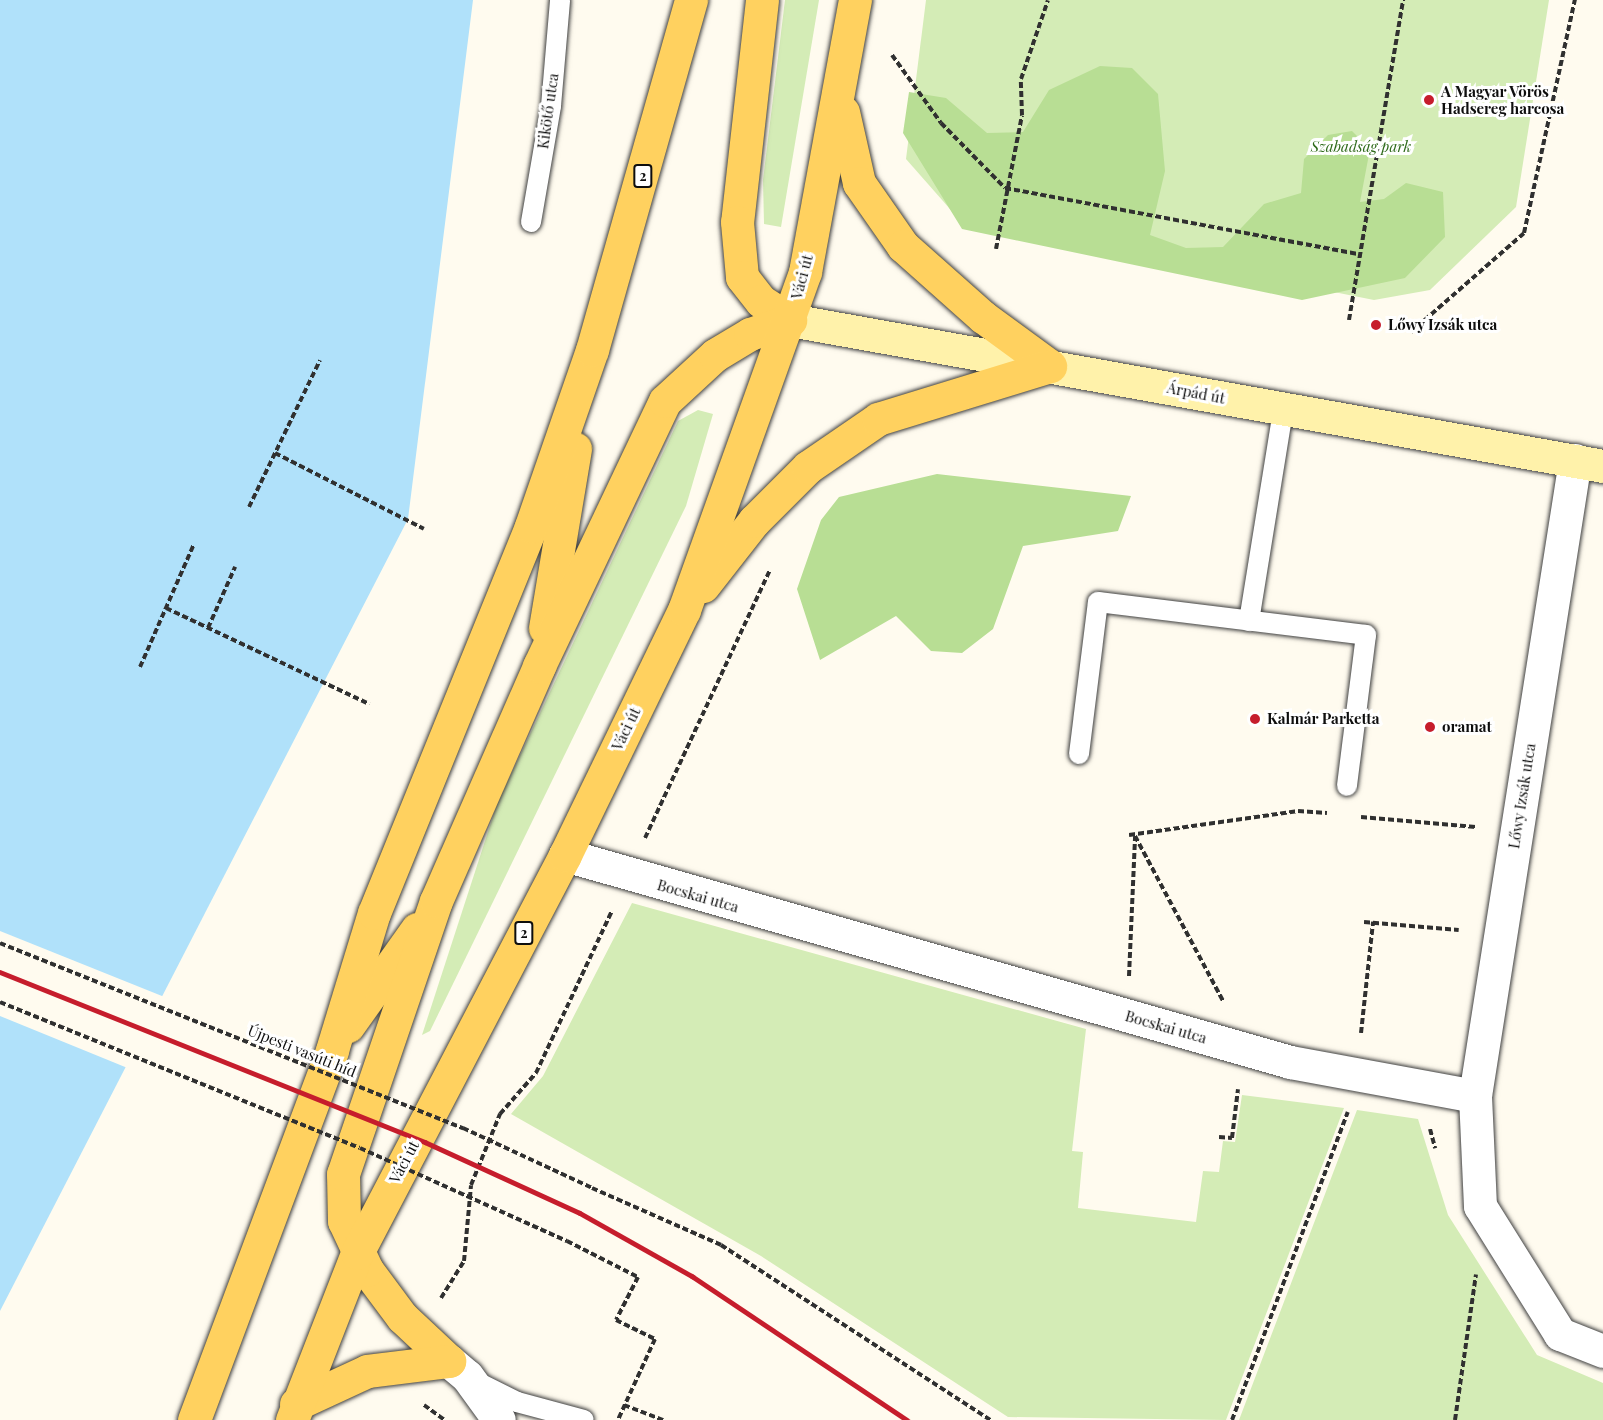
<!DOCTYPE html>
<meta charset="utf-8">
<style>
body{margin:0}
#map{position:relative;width:1603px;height:1420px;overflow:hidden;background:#fffbef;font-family:"Playfair Display",serif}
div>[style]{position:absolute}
.green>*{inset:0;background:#d4ecb6}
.forest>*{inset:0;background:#b8de94}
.water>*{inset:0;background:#b0e1fa}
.pier>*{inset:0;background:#fffbef}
.path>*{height:4px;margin-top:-2px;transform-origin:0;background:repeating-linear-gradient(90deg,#303030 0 6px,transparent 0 9px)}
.roads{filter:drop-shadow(0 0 2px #414141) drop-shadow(0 0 2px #414141)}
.lane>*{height:20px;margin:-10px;padding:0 10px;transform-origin:10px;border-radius:10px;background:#fff}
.street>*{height:33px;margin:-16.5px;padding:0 16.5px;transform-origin:16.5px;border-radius:16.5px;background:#fff}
.secondary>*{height:33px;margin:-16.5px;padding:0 16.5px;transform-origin:16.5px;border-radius:16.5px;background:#fff2aa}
.primary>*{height:33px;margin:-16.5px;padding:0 16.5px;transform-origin:16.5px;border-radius:16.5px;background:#ffd15f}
.rail>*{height:4.5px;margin:-2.25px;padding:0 2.25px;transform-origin:2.25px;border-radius:2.25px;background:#c61d2c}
.path-bridge>*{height:4px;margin-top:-2px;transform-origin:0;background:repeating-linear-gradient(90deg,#303030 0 6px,transparent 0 9px)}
.dots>*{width:16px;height:16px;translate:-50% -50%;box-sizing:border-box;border:3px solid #fff;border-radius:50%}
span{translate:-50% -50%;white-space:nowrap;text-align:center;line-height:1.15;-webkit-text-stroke:6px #fff;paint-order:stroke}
.shield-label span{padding:2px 4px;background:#fff;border:2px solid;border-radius:4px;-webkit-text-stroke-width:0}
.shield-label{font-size:14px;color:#0e0e0e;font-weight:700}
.poi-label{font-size:15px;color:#0e0e0e;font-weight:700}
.left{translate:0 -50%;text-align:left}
.street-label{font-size:15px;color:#0e0e0e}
.park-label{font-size:15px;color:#2e6a1a;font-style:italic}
</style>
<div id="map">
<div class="green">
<div style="clip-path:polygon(785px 0,819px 0,781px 227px,764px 224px,763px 180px)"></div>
<div style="clip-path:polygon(926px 0,1549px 0,1516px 207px,1430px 290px,1374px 300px,957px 217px,906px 159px)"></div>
<div style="clip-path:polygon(698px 410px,713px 414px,686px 506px,430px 1031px,422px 1035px,497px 804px,678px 421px)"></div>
<div style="clip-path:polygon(632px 903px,1086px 1029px,1072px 1151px,1083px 1152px,1078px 1208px,1196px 1222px,1203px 1171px,1219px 1172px,1223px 1141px,1235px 1142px,1242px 1095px,1344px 1108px,1226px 1420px,1008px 1417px,761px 1256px,511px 1114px,543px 1076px)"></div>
<div style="clip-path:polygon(1357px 1110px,1418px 1119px,1448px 1215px,1537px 1355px,1603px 1383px,1603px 1420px,1239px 1420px)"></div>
</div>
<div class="forest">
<div style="clip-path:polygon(1100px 66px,1132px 68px,1158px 94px,1165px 171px,1150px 235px,1186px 248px,1223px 247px,1264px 204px,1301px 193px,1304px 159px,1328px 135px,1352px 131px,1370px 149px,1360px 202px,1384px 199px,1406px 183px,1443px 192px,1445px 237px,1405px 278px,1302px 300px,962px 229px,903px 133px,909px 92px,946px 98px,987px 133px,1023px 132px,1049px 90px)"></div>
<div style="clip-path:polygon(937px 474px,1131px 496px,1118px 531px,1023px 546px,993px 629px,962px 653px,931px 651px,896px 616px,820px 660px,797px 589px,821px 520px,839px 497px)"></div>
</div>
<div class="water">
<div style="clip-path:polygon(0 0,473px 0,408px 519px,0 1311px)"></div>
</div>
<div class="pier">
<div style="clip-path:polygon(0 931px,167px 998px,130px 1069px,0 1016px)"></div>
</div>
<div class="path">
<div style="left:892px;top:55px;width:84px;rotate:54.2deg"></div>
<div style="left:941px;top:123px;width:91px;rotate:45.4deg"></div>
<div style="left:1005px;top:188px;width:363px;rotate:10.6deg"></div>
<div style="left:996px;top:249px;width:136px;rotate:-79deg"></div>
<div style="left:1022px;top:115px;width:36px;rotate:-92deg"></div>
<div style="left:1021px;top:79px;width:83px;rotate:-71.1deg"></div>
<div style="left:1349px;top:320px;width:325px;rotate:-80.4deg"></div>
<div style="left:1411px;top:332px;width:150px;rotate:-41.2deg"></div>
<div style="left:1524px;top:233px;width:239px;rotate:-77.7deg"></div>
<div style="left:275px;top:453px;width:167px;rotate:27deg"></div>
<div style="left:249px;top:507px;width:163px;rotate:-64.2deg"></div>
<div style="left:166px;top:608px;width:225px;rotate:25.3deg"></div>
<div style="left:208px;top:628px;width:67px;rotate:-66.1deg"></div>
<div style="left:140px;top:667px;width:134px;rotate:-66.3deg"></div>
<div style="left:1361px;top:817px;width:115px;rotate:5deg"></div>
<div style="left:1129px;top:835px;width:171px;rotate:-8.1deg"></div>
<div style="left:1298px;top:811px;width:29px;rotate:4deg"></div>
<div style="left:1135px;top:836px;width:187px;rotate:61.9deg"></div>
<div style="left:645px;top:838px;width:296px;rotate:-65deg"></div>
<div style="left:1364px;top:922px;width:95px;rotate:4.8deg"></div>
<div style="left:1129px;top:976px;width:140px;rotate:-87.5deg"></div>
<div style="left:1361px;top:1033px;width:112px;rotate:-83.8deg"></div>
<div style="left:1430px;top:1129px;width:20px;rotate:75deg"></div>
<div style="left:1219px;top:1137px;width:13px;rotate:4deg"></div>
<div style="left:1232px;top:1138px;width:49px;rotate:-83deg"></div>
<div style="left:592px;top:1188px;width:141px;rotate:23.8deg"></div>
<div style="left:721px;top:1245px;width:321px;rotate:33deg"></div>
<div style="left:567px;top:1241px;width:80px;rotate:26.9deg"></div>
<div style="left:638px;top:1277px;width:48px;rotate:117.1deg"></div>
<div style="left:616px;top:1320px;width:43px;rotate:26deg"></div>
<div style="left:655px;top:1339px;width:89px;rotate:114.6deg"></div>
<div style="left:441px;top:1298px;width:44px;rotate:-58.1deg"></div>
<div style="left:464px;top:1261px;width:76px;rotate:-84.7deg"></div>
<div style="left:471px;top:1185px;width:77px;rotate:-67.8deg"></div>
<div style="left:500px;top:1114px;width:55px;rotate:-48.7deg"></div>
<div style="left:536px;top:1073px;width:179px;rotate:-64.9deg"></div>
<div style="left:424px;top:1405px;width:26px;rotate:36deg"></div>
<div style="left:624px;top:1405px;width:42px;rotate:21deg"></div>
<div style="left:1232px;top:1420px;width:329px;rotate:-69.4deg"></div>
<div style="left:1455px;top:1420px;width:147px;rotate:-81.8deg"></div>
</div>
<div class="roads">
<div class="lane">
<div style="left:531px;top:222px;width:118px;rotate:-80.2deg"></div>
<div style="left:551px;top:106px;width:106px;rotate:-85.1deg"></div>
<div style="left:1249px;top:621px;width:214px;rotate:-80.8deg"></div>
<div style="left:1079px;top:754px;width:153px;rotate:-82.9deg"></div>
<div style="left:1098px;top:602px;width:270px;rotate:7deg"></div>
<div style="left:1366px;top:635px;width:152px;rotate:97.2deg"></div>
<div style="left:479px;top:1383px;width:42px;rotate:26.6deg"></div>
<div style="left:517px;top:1402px;width:69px;rotate:15deg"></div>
</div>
<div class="street">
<div style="left:1575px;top:460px;width:644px;rotate:98.94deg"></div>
<div style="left:1475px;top:1096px;width:110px;rotate:87.4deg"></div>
<div style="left:1480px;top:1206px;width:151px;rotate:58deg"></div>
<div style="left:1560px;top:1334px;width:46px;rotate:21.6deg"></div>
<div style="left:565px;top:855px;width:754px;rotate:15.93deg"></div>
<div style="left:1290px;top:1062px;width:188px;rotate:10.4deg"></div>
<div style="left:449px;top:1361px;width:23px;rotate:40deg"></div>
<div style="left:467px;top:1376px;width:54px;rotate:54deg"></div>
</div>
<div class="secondary">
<div style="left:790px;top:320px;width:826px;rotate:10.18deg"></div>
</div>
<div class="primary">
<div style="left:762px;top:0;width:223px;rotate:96.4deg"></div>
<div style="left:737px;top:222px;width:55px;rotate:84.8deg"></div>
<div style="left:742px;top:277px;width:31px;rotate:52deg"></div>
<div style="left:761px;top:301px;width:35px;rotate:33deg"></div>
<div style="left:843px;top:112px;width:73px;rotate:77.3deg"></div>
<div style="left:859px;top:183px;width:77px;rotate:55.1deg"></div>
<div style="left:903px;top:246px;width:107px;rotate:41.6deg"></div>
<div style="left:983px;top:317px;width:83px;rotate:36.2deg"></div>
<div style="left:703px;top:586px;width:83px;rotate:-51.9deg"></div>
<div style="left:754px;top:521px;width:76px;rotate:-45deg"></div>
<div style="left:808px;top:467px;width:85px;rotate:-34.4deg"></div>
<div style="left:878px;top:419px;width:180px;rotate:-17.1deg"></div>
<div style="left:545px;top:628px;width:182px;rotate:-80.5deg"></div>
<div style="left:348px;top:1026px;width:119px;rotate:-54.6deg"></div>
<div style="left:449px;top:1361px;width:64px;rotate:-136.9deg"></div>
<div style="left:402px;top:1317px;width:59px;rotate:-126.7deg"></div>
<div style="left:367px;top:1270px;width:54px;rotate:-115.1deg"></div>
<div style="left:344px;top:1221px;width:47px;rotate:-91.2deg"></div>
<div style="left:343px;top:1174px;width:288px;rotate:-71.2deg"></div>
<div style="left:436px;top:901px;width:257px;rotate:-66.3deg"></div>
<div style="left:539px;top:666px;width:293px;rotate:-64.6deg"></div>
<div style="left:665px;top:401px;width:68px;rotate:-42.6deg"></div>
<div style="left:715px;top:355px;width:41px;rotate:-31deg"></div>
<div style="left:750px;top:334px;width:42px;rotate:-19.3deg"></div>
<div style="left:296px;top:1404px;width:78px;rotate:-24.9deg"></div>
<div style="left:367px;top:1371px;width:83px;rotate:-7deg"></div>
<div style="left:194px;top:1420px;width:395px;rotate:-69.5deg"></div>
<div style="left:332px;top:1050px;width:143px;rotate:-73deg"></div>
<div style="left:374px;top:913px;width:418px;rotate:-67.9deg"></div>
<div style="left:531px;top:526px;width:186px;rotate:-70.9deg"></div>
<div style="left:592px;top:350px;width:364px;rotate:-74.2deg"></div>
<div style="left:292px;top:1420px;width:179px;rotate:-68.7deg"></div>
<div style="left:357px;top:1253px;width:449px;rotate:-62.4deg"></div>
<div style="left:565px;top:855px;width:272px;rotate:-64.1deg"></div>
<div style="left:684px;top:610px;width:359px;rotate:-70.3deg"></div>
<div style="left:805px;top:272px;width:277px;rotate:-79.6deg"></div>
</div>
</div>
<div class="rail">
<div style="left:0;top:972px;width:458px;rotate:21.8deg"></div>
<div style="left:425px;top:1142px;width:170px;rotate:24.6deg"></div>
<div style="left:580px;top:1213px;width:129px;rotate:29.4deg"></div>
<div style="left:692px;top:1276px;width:259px;rotate:33.8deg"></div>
</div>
<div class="path-bridge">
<div style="left:0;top:943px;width:499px;rotate:21.8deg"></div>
<div style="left:463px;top:1128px;width:142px;rotate:24.9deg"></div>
<div style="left:0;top:1002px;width:388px;rotate:22.1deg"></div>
<div style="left:360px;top:1148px;width:227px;rotate:24.2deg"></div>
</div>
<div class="dots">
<div style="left:1429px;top:100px;background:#c61d2c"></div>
<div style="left:1376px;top:325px;background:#c61d2c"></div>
<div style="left:1255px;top:719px;background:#c61d2c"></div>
<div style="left:1430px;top:727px;background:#c61d2c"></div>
</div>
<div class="shield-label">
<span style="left:643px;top:176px">2</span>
<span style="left:524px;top:933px">2</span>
</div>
<div class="poi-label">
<span class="left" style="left:1441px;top:100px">A Magyar Vörös<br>Hadsereg harcosa</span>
<span class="left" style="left:1388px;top:325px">Lőwy Izsák utca</span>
<span class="left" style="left:1267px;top:719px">Kalmár Parketta</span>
<span class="left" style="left:1442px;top:727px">oramat</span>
</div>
<div class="street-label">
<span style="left:548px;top:111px;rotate:-82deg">Kikötő utca</span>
<span style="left:802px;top:277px;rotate:-75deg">Váci út</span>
<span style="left:1196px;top:393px;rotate:11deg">Árpád út</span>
<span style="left:626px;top:729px;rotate:-64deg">Váci út</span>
<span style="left:1522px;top:796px;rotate:-81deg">Lőwy Izsák utca</span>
<span style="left:698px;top:896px;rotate:16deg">Bocskai utca</span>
<span style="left:1166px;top:1027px;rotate:16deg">Bocskai utca</span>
<span style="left:302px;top:1051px;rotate:22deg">Újpesti vasúti híd</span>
<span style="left:404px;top:1162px;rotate:-62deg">Váci út</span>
</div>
<div class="park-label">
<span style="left:1361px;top:147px">Szabadság park</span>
</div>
</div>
